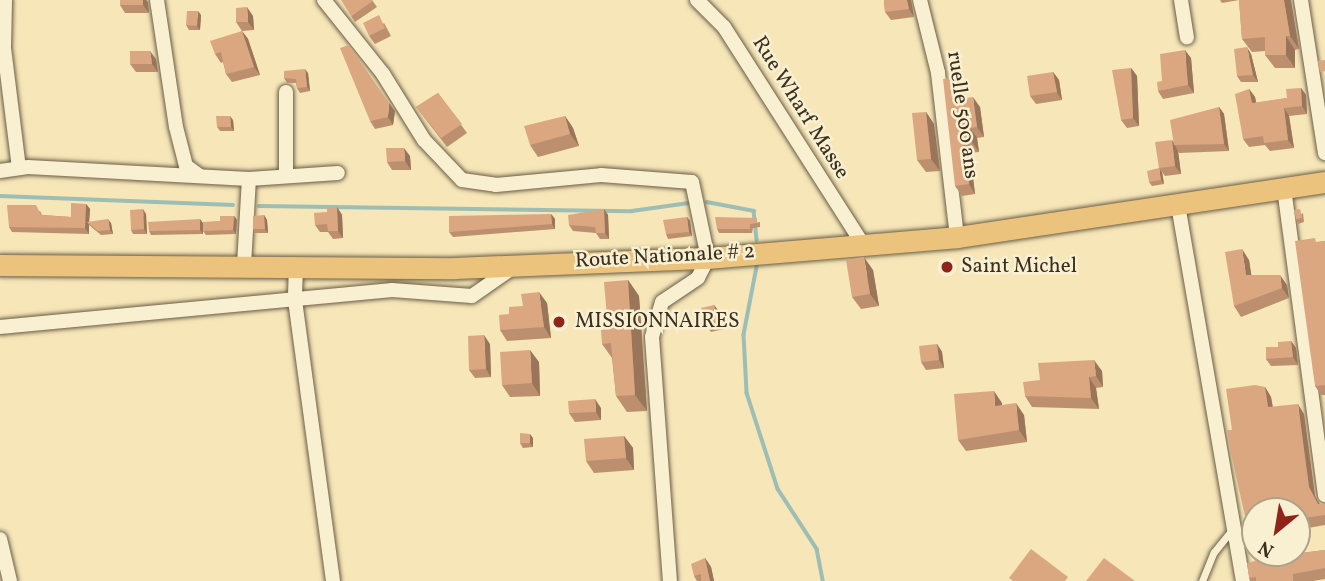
<!DOCTYPE html>
<style>
body{margin:0}
#map{position:relative;width:1325px;height:581px;overflow:hidden;background:#f6e6b8;font-family:Vollkorn,serif}
div>[style]{position:absolute}
.stream>*{height:3.5px;margin:-1.75px;padding:0 1.75px;transform-origin:1.75px;border-radius:1.75px;background:#9dbeb4}
.roads{filter:drop-shadow(0 0 2px #6a5d45) drop-shadow(0 0 2px #6a5d45)}
.service>*{height:7px;margin:-3.5px;padding:0 3.5px;transform-origin:3.5px;border-radius:3.5px;background:#f9efd1}
.minor>*{height:14px;margin:-7px;padding:0 7px;transform-origin:7px;border-radius:7px;background:#f9efd1}
.primary>*{height:21px;margin:-10.5px;padding:0 10.5px;transform-origin:10.5px;border-radius:10.5px;background:#ebc37c}
.wall>*{inset:0;background:#bc906f}
.shaded-wall>*{inset:0;background:#99755a}
.building>*{inset:0;background:#dba781}
.dots>*{width:19px;height:19px;translate:-50% -50%;box-sizing:border-box;border:4px solid #f9efd1;border-radius:50%}
span{translate:-50% -50%;white-space:nowrap;text-align:center;line-height:1.15;-webkit-text-stroke:5px #f9efd1;paint-order:stroke}
.street-label{font-size:21px;color:#3b2f1f}
.poi-label{font-size:21px;color:#3b2f1f}
.left{translate:0 -50%;text-align:left}
.north{position:absolute;left:1241px;top:497px;width:70px;height:70px;box-sizing:border-box;background:#f9efd1;border:2px solid #ada28a;border-radius:50%;rotate:210deg;font-size:19px;font-weight:700;line-height:28px;text-align:center;color:#3b2f1f}
.north::after{content:'';display:block;margin:auto;width:24px;height:32px;background:#8f2418;clip-path:polygon(50% 0,100% 100%,50% 72%,0 100%)}
</style>
<div id="map">
<div class="stream">
<div style="left:0;top:196px;width:233px;rotate:2.2deg"></div>
<div style="left:707px;top:202px;width:48px;rotate:10.8deg"></div>
<div style="left:754px;top:211px;width:29px;rotate:84deg"></div>
<div style="left:259px;top:206px;width:373px;rotate:0.8deg"></div>
<div style="left:632px;top:211px;width:59px;rotate:-7.9deg"></div>
<div style="left:758px;top:262px;width:74px;rotate:100.9deg"></div>
<div style="left:744px;top:335px;width:58px;rotate:87deg"></div>
<div style="left:747px;top:393px;width:101px;rotate:72.1deg"></div>
<div style="left:778px;top:489px;width:72px;rotate:57deg"></div>
<div style="left:817px;top:549px;width:33px;rotate:79deg"></div>
</div>
<div class="roads">
<div class="service">
<div style="left:1202px;top:581px;width:31px;rotate:-68deg"></div>
<div style="left:1214px;top:552px;width:32px;rotate:-51deg"></div>
</div>
<div class="minor">
<div style="left:5px;top:0;width:48px;rotate:91.2deg"></div>
<div style="left:4px;top:48px;width:121px;rotate:82.9deg"></div>
<div style="left:157px;top:0;width:128px;rotate:81.5deg"></div>
<div style="left:176px;top:127px;width:40px;rotate:75.6deg"></div>
<div style="left:186px;top:166px;width:17px;rotate:36deg"></div>
<div style="left:324px;top:0;width:95px;rotate:51.4deg"></div>
<div style="left:383px;top:74px;width:78px;rotate:58.2deg"></div>
<div style="left:424px;top:140px;width:55px;rotate:46.5deg"></div>
<div style="left:462px;top:180px;width:34px;rotate:8deg"></div>
<div style="left:496px;top:185px;width:105px;rotate:-5.4deg"></div>
<div style="left:601px;top:175px;width:91px;rotate:4.4deg"></div>
<div style="left:692px;top:182px;width:78px;rotate:78.1deg"></div>
<div style="left:708px;top:258px;width:22px;rotate:117deg"></div>
<div style="left:698px;top:278px;width:43px;rotate:146.3deg"></div>
<div style="left:662px;top:302px;width:36px;rotate:106deg"></div>
<div style="left:652px;top:337px;width:245px;rotate:85.8deg"></div>
<div style="left:697px;top:0;width:38px;rotate:45deg"></div>
<div style="left:724px;top:27px;width:256px;rotate:57.4deg"></div>
<div style="left:920px;top:0;width:75px;rotate:76.1deg"></div>
<div style="left:938px;top:73px;width:165px;rotate:83.4deg"></div>
<div style="left:1181px;top:0;width:38px;rotate:81deg"></div>
<div style="left:1301px;top:0;width:155px;rotate:81.1deg"></div>
<div style="left:286px;top:92px;width:81px;rotate:90deg"></div>
<div style="left:0;top:171px;width:28px;rotate:-8deg"></div>
<div style="left:28px;top:167px;width:221px;rotate:3.1deg"></div>
<div style="left:249px;top:179px;width:89px;rotate:-3.9deg"></div>
<div style="left:1284px;top:188px;width:310px;rotate:82.4deg"></div>
<div style="left:1178px;top:205px;width:382px;rotate:80.2deg"></div>
<div style="left:244px;top:265px;width:86px;rotate:-86.7deg"></div>
<div style="left:296px;top:266px;width:34px;rotate:92deg"></div>
<div style="left:295px;top:300px;width:284px;rotate:82.3deg"></div>
<div style="left:0;top:327px;width:394px;rotate:-5.4deg"></div>
<div style="left:392px;top:290px;width:80px;rotate:4.3deg"></div>
<div style="left:472px;top:296px;width:52px;rotate:-34.9deg"></div>
<div style="left:0;top:539px;width:43px;rotate:76.6deg"></div>
</div>
<div class="primary">
<div style="left:0;top:265px;width:454px;rotate:0.4deg"></div>
<div style="left:454px;top:268px;width:254px;rotate:-2.3deg"></div>
<div style="left:708px;top:258px;width:250px;rotate:-4.8deg"></div>
<div style="left:957px;top:237px;width:372px;rotate:-8.5deg"></div>
</div>
</div>
<div class="wall">
<div style="clip-path:polygon(120px 0,146px 0,148px 2px,149px 13px,125px 13px,120px 5px)"></div>
<div style="clip-path:polygon(372px 0,377px 7px,355px 22px,351px 16px)"></div>
<div style="clip-path:polygon(884px 0,911px 0,914px 17px,891px 20px,885px 12px)"></div>
<div style="clip-path:polygon(1220px 0,1291px 0,1299px 49px,1295px 50px,1295px 68px,1275px 68px,1265px 55px,1265px 51px,1252px 52px,1242px 39px,1239px 0,1222px 3px)"></div>
<div style="clip-path:polygon(201px 15px,200px 30px,189px 30px,186px 25px)"></div>
<div style="clip-path:polygon(253px 16px,254px 30px,242px 31px,236px 22px)"></div>
<div style="clip-path:polygon(384px 23px,391px 36px,375px 44px,369px 36px)"></div>
<div style="clip-path:polygon(242px 31px,248px 39px,260px 75px,232px 82px,226px 74px,223px 62px,221px 63px,215px 54px)"></div>
<div style="clip-path:polygon(1251px 54px,1258px 82px,1241px 82px,1237px 76px)"></div>
<div style="clip-path:polygon(1191px 58px,1194px 93px,1163px 99px,1158px 91px,1162px 81px)"></div>
<div style="clip-path:polygon(156px 59px,158px 72px,136px 72px,130px 64px)"></div>
<div style="clip-path:polygon(1131px 68px,1137px 76px,1139px 126px,1127px 128px,1121px 120px)"></div>
<div style="clip-path:polygon(1053px 72px,1059px 80px,1062px 100px,1036px 104px,1030px 96px)"></div>
<div style="clip-path:polygon(308px 73px,310px 91px,300px 93px,297px 88px,296px 83px,287px 83px,284px 78px)"></div>
<div style="clip-path:polygon(957px 77px,964px 87px,966px 98px,980px 107px,984px 137px,977px 138px,979px 152px,970px 153px,975px 194px,962px 196px,955px 186px)"></div>
<div style="clip-path:polygon(1301px 88px,1306px 95px,1307px 114px,1289px 116px,1294px 148px,1270px 151px,1265px 145px,1249px 147px,1243px 139px,1249px 89px,1255px 97px,1256px 103px,1287px 98px)"></div>
<div style="clip-path:polygon(438px 93px,467px 133px,447px 147px,416px 107px)"></div>
<div style="clip-path:polygon(1219px 107px,1224px 114px,1229px 151px,1179px 153px,1178px 151px,1181px 174px,1165px 176px,1159px 168px,1172px 140px,1173px 142px)"></div>
<div style="clip-path:polygon(395px 111px,393px 125px,375px 129px,370px 121px)"></div>
<div style="clip-path:polygon(926px 112px,934px 124px,940px 171px,926px 172px,917px 160px)"></div>
<div style="clip-path:polygon(565px 116px,573px 128px,579px 146px,538px 157px,530px 145px)"></div>
<div style="clip-path:polygon(233px 120px,234px 131px,220px 131px,217px 127px)"></div>
<div style="clip-path:polygon(410px 156px,411px 170px,392px 170px,387px 162px)"></div>
<div style="clip-path:polygon(1162px 172px,1164px 184px,1152px 186px,1149px 182px)"></div>
<div style="clip-path:polygon(86px 204px,90px 209px,89px 222px,111px 223px,113px 234px,101px 235px,89px 225px,89px 234px,12px 232px,9px 227px,40px 211px,42px 215px,71px 217px)"></div>
<div style="clip-path:polygon(337px 207px,342px 215px,343px 238px,333px 239px,328px 232px,320px 232px,315px 225px,327px 212px)"></div>
<div style="clip-path:polygon(604px 209px,608px 215px,609px 239px,600px 239px,596px 233px,573px 231px,569px 225px)"></div>
<div style="clip-path:polygon(1303px 213px,1304px 222px,1298px 224px,1296px 219px)"></div>
<div style="clip-path:polygon(146px 214px,147px 234px,133px 234px,131px 230px)"></div>
<div style="clip-path:polygon(551px 214px,555px 219px,555px 229px,453px 237px,449px 232px)"></div>
<div style="clip-path:polygon(264px 215px,267px 220px,268px 233px,255px 233px,253px 229px)"></div>
<div style="clip-path:polygon(234px 216px,237px 220px,236px 234px,206px 235px,203px 231px,203px 234px,151px 235px,149px 231px,203px 223px,220px 221px)"></div>
<div style="clip-path:polygon(687px 217px,690px 221px,692px 236px,668px 239px,666px 234px)"></div>
<div style="clip-path:polygon(760px 222px,760px 227px,753px 228px,752px 233px,719px 233px,717px 229px)"></div>
<div style="clip-path:polygon(1325px 241px,1325px 395px,1321px 395px,1315px 386px,1318px 242px)"></div>
<div style="clip-path:polygon(1249px 260px,1251px 275px,1287px 285px,1289px 298px,1241px 317px,1234px 306px)"></div>
<div style="clip-path:polygon(873px 270px,879px 306px,861px 309px,852px 297px)"></div>
<div style="clip-path:polygon(628px 280px,639px 296px,647px 411px,627px 412px,616px 396px,612px 358px,602px 344px)"></div>
<div style="clip-path:polygon(547px 303px,551px 338px,507px 341px,500px 330px,509px 314px,523px 306px)"></div>
<div style="clip-path:polygon(714px 305px,720px 313px,724px 329px,711px 332px,705px 324px)"></div>
<div style="clip-path:polygon(1291px 341px,1296px 348px,1298px 365px,1271px 366px,1266px 359px,1278px 347px)"></div>
<div style="clip-path:polygon(490px 344px,491px 377px,475px 378px,469px 370px)"></div>
<div style="clip-path:polygon(937px 344px,942px 352px,944px 368px,926px 370px,921px 362px)"></div>
<div style="clip-path:polygon(539px 362px,540px 396px,510px 397px,502px 385px)"></div>
<div style="clip-path:polygon(1102px 371px,1103px 387px,1096px 388px,1099px 409px,1032px 407px,1025px 396px,1040px 380px)"></div>
<div style="clip-path:polygon(1265px 387px,1271px 397px,1273px 407px,1304px 414px,1315px 496px,1320px 504px,1325px 504px,1325px 525px,1297px 530px,1297px 511px,1255px 511px,1255px 553px,1292px 553px,1292px 554px,1325px 550px,1325px 579px,1313px 581px,1251px 581px,1249px 578px,1255px 561px,1232px 430px)"></div>
<div style="clip-path:polygon(1002px 403px,1002px 405px,1024px 415px,1027px 442px,966px 451px,958px 440px)"></div>
<div style="clip-path:polygon(601px 408px,601px 420px,575px 422px,569px 413px)"></div>
<div style="clip-path:polygon(624px 436px,633px 448px,634px 470px,594px 473px,586px 461px)"></div>
<div style="clip-path:polygon(533px 438px,533px 447px,523px 448px,520px 443px)"></div>
<div style="clip-path:polygon(705px 558px,711px 567px,714px 581px,697px 581px,694px 576px)"></div>
</div>
<div class="shaded-wall">
<div style="clip-path:polygon(143px 0,146px 0,148px 2px,149px 13px,143px 5px)"></div>
<div style="clip-path:polygon(907px 0,911px 0,914px 17px,909px 9px)"></div>
<div style="clip-path:polygon(1284px 0,1291px 0,1291px 1px,1299px 49px,1290px 36px)"></div>
<div style="clip-path:polygon(247px 7px,253px 16px,254px 30px,248px 22px)"></div>
<div style="clip-path:polygon(198px 11px,201px 15px,200px 30px,197px 26px)"></div>
<div style="clip-path:polygon(242px 31px,248px 39px,260px 75px,254px 67px)"></div>
<div style="clip-path:polygon(1286px 36px,1295px 50px,1295px 68px,1286px 55px)"></div>
<div style="clip-path:polygon(1247px 47px,1251px 54px,1258px 82px,1253px 75px)"></div>
<div style="clip-path:polygon(1185px 50px,1191px 58px,1194px 93px,1188px 85px)"></div>
<div style="clip-path:polygon(150px 51px,156px 59px,158px 72px,152px 64px)"></div>
<div style="clip-path:polygon(1131px 68px,1137px 76px,1139px 126px,1133px 118px)"></div>
<div style="clip-path:polygon(305px 69px,308px 73px,310px 91px,307px 87px)"></div>
<div style="clip-path:polygon(1053px 72px,1059px 80px,1062px 100px,1057px 92px)"></div>
<div style="clip-path:polygon(957px 77px,964px 87px,967px 109px,960px 99px)"></div>
<div style="clip-path:polygon(1301px 88px,1306px 95px,1307px 114px,1302px 106px)"></div>
<div style="clip-path:polygon(1249px 89px,1255px 97px,1258px 111px,1252px 103px)"></div>
<div style="clip-path:polygon(973px 97px,980px 107px,984px 137px,977px 127px)"></div>
<div style="clip-path:polygon(389px 103px,395px 111px,393px 125px,388px 117px)"></div>
<div style="clip-path:polygon(1219px 107px,1224px 114px,1229px 151px,1224px 144px)"></div>
<div style="clip-path:polygon(1284px 108px,1289px 116px,1294px 148px,1288px 140px)"></div>
<div style="clip-path:polygon(926px 112px,934px 124px,940px 171px,931px 159px)"></div>
<div style="clip-path:polygon(230px 116px,233px 120px,234px 131px,231px 127px)"></div>
<div style="clip-path:polygon(565px 116px,573px 128px,579px 146px,570px 134px)"></div>
<div style="clip-path:polygon(970px 128px,977px 138px,979px 152px,972px 142px)"></div>
<div style="clip-path:polygon(1172px 140px,1178px 151px,1181px 174px,1175px 166px)"></div>
<div style="clip-path:polygon(963px 143px,970px 153px,975px 194px,969px 184px)"></div>
<div style="clip-path:polygon(404px 148px,410px 156px,411px 170px,405px 161px)"></div>
<div style="clip-path:polygon(1159px 168px,1162px 172px,1164px 184px,1161px 180px)"></div>
<div style="clip-path:polygon(86px 204px,90px 209px,89px 223px,87px 222px,89px 225px,89px 234px,85px 228px)"></div>
<div style="clip-path:polygon(337px 207px,342px 215px,343px 238px,338px 231px)"></div>
<div style="clip-path:polygon(143px 209px,146px 214px,147px 234px,144px 229px)"></div>
<div style="clip-path:polygon(604px 209px,608px 215px,609px 239px,605px 233px)"></div>
<div style="clip-path:polygon(551px 214px,555px 219px,555px 229px,552px 224px)"></div>
<div style="clip-path:polygon(264px 215px,267px 220px,268px 233px,265px 229px)"></div>
<div style="clip-path:polygon(234px 216px,237px 220px,236px 234px,233px 230px)"></div>
<div style="clip-path:polygon(687px 217px,690px 221px,692px 236px,689px 232px)"></div>
<div style="clip-path:polygon(108px 219px,111px 223px,113px 234px,110px 230px)"></div>
<div style="clip-path:polygon(200px 219px,203px 223px,203px 234px,200px 230px)"></div>
<div style="clip-path:polygon(1242px 249px,1249px 260px,1253px 285px,1246px 275px)"></div>
<div style="clip-path:polygon(864px 257px,873px 270px,879px 306px,870px 294px)"></div>
<div style="clip-path:polygon(1280px 275px,1287px 285px,1289px 298px,1282px 288px)"></div>
<div style="clip-path:polygon(628px 280px,639px 296px,647px 411px,635px 395px)"></div>
<div style="clip-path:polygon(539px 292px,547px 303px,551px 338px,544px 327px)"></div>
<div style="clip-path:polygon(714px 305px,720px 313px,724px 329px,718px 321px)"></div>
<div style="clip-path:polygon(484px 335px,490px 344px,491px 377px,486px 369px)"></div>
<div style="clip-path:polygon(1291px 341px,1296px 348px,1298px 365px,1293px 357px)"></div>
<div style="clip-path:polygon(937px 344px,942px 352px,944px 368px,939px 360px)"></div>
<div style="clip-path:polygon(530px 350px,539px 362px,540px 396px,532px 383px)"></div>
<div style="clip-path:polygon(1094px 360px,1102px 371px,1103px 387px,1096px 376px)"></div>
<div style="clip-path:polygon(1089px 377px,1096px 388px,1099px 409px,1091px 398px)"></div>
<div style="clip-path:polygon(1265px 387px,1271px 397px,1274px 417px,1268px 407px)"></div>
<div style="clip-path:polygon(994px 391px,1002px 403px,1003px 417px,995px 406px)"></div>
<div style="clip-path:polygon(595px 399px,601px 408px,601px 420px,596px 412px)"></div>
<div style="clip-path:polygon(1016px 403px,1024px 415px,1027px 442px,1019px 430px)"></div>
<div style="clip-path:polygon(1298px 404px,1304px 414px,1315px 496px,1325px 514px,1318px 504px,1309px 487px)"></div>
<div style="clip-path:polygon(530px 434px,533px 438px,533px 447px,530px 443px)"></div>
<div style="clip-path:polygon(624px 436px,633px 448px,634px 470px,626px 458px)"></div>
<div style="clip-path:polygon(705px 558px,711px 567px,714px 581px,710px 581px)"></div>
</div>
<div class="building">
<div style="clip-path:polygon(120px 0,143px 0,143px 5px,120px 5px)"></div>
<div style="clip-path:polygon(341px 0,372px 0,373px 1px,351px 16px)"></div>
<div style="clip-path:polygon(884px 0,907px 0,909px 9px,885px 12px)"></div>
<div style="clip-path:polygon(1239px 0,1284px 0,1290px 36px,1286px 36px,1286px 55px,1265px 55px,1265px 37px,1242px 39px)"></div>
<div style="clip-path:polygon(247px 7px,248px 22px,236px 22px,236px 8px)"></div>
<div style="clip-path:polygon(187px 11px,198px 11px,197px 26px,186px 25px)"></div>
<div style="clip-path:polygon(379px 15px,385px 28px,369px 36px,363px 23px)"></div>
<div style="clip-path:polygon(242px 31px,254px 67px,226px 74px,221px 52px,215px 54px,210px 41px)"></div>
<div style="clip-path:polygon(349px 45px,389px 103px,388px 117px,370px 121px,340px 48px)"></div>
<div style="clip-path:polygon(1247px 47px,1253px 75px,1237px 76px,1234px 49px)"></div>
<div style="clip-path:polygon(1185px 50px,1188px 85px,1158px 91px,1157px 82px,1162px 81px,1160px 54px)"></div>
<div style="clip-path:polygon(130px 51px,150px 51px,152px 64px,130px 64px)"></div>
<div style="clip-path:polygon(1325px 60px,1325px 71px,1320px 72px,1318px 61px)"></div>
<div style="clip-path:polygon(1131px 68px,1133px 118px,1121px 120px,1112px 70px)"></div>
<div style="clip-path:polygon(305px 69px,307px 87px,297px 88px,296px 79px,284px 78px,284px 71px)"></div>
<div style="clip-path:polygon(1053px 72px,1057px 92px,1030px 96px,1027px 76px)"></div>
<div style="clip-path:polygon(957px 77px,960px 99px,973px 97px,977px 127px,970px 128px,972px 142px,963px 143px,969px 184px,955px 186px,943px 79px)"></div>
<div style="clip-path:polygon(1301px 88px,1302px 106px,1284px 108px,1288px 140px,1264px 143px,1263px 136px,1243px 139px,1235px 94px,1249px 89px,1252px 103px,1287px 98px,1286px 89px)"></div>
<div style="clip-path:polygon(438px 93px,462px 124px,441px 138px,416px 107px)"></div>
<div style="clip-path:polygon(1219px 107px,1224px 144px,1174px 145px,1170px 120px)"></div>
<div style="clip-path:polygon(926px 112px,931px 159px,917px 160px,912px 113px)"></div>
<div style="clip-path:polygon(216px 116px,230px 116px,231px 127px,217px 127px)"></div>
<div style="clip-path:polygon(565px 116px,570px 134px,530px 145px,524px 126px)"></div>
<div style="clip-path:polygon(1172px 140px,1175px 166px,1159px 168px,1155px 142px)"></div>
<div style="clip-path:polygon(386px 148px,404px 148px,405px 161px,387px 162px)"></div>
<div style="clip-path:polygon(1159px 168px,1161px 180px,1149px 182px,1147px 171px)"></div>
<div style="clip-path:polygon(71px 203px,86px 204px,85px 228px,9px 227px,7px 205px,36px 205px,41px 215px,71px 217px)"></div>
<div style="clip-path:polygon(337px 207px,338px 231px,328px 231px,327px 224px,315px 225px,314px 213px,327px 212px,327px 208px)"></div>
<div style="clip-path:polygon(143px 209px,144px 229px,131px 230px,130px 210px)"></div>
<div style="clip-path:polygon(604px 209px,605px 233px,596px 233px,595px 227px,569px 225px,568px 215px)"></div>
<div style="clip-path:polygon(1300px 209px,1302px 218px,1296px 219px,1294px 210px)"></div>
<div style="clip-path:polygon(551px 214px,552px 224px,449px 232px,449px 216px)"></div>
<div style="clip-path:polygon(264px 215px,265px 229px,253px 229px,253px 216px)"></div>
<div style="clip-path:polygon(220px 216px,234px 216px,233px 230px,203px 231px,203px 222px,220px 221px)"></div>
<div style="clip-path:polygon(687px 217px,689px 232px,666px 234px,663px 220px)"></div>
<div style="clip-path:polygon(715px 217px,757px 218px,757px 223px,750px 224px,750px 229px,717px 229px)"></div>
<div style="clip-path:polygon(108px 219px,110px 230px,98px 231px,87px 222px)"></div>
<div style="clip-path:polygon(200px 219px,200px 230px,149px 231px,148px 222px)"></div>
<div style="clip-path:polygon(1315px 238px,1316px 242px,1325px 241px,1325px 385px,1315px 386px,1295px 241px)"></div>
<div style="clip-path:polygon(1242px 249px,1246px 275px,1280px 275px,1282px 288px,1234px 306px,1225px 252px)"></div>
<div style="clip-path:polygon(864px 257px,870px 294px,852px 297px,846px 260px)"></div>
<div style="clip-path:polygon(628px 280px,635px 395px,616px 396px,611px 343px,602px 344px,601px 330px,608px 329px,604px 282px)"></div>
<div style="clip-path:polygon(539px 292px,544px 327px,500px 330px,499px 315px,509px 314px,509px 307px,523px 306px,521px 294px)"></div>
<div style="clip-path:polygon(714px 305px,718px 321px,705px 324px,701px 308px)"></div>
<div style="clip-path:polygon(484px 335px,486px 369px,469px 370px,468px 336px)"></div>
<div style="clip-path:polygon(1291px 341px,1293px 357px,1266px 359px,1266px 347px,1278px 347px,1278px 342px)"></div>
<div style="clip-path:polygon(937px 344px,939px 360px,921px 362px,919px 346px)"></div>
<div style="clip-path:polygon(530px 350px,532px 383px,502px 385px,500px 352px)"></div>
<div style="clip-path:polygon(1094px 360px,1096px 376px,1089px 377px,1091px 398px,1025px 396px,1023px 382px,1040px 380px,1038px 363px)"></div>
<div style="clip-path:polygon(1255px 385px,1265px 387px,1268px 407px,1298px 404px,1309px 487px,1318px 504px,1325px 504px,1325px 515px,1297px 519px,1297px 511px,1255px 511px,1255px 553px,1287px 553px,1287px 555px,1325px 550px,1325px 568px,1293px 574px,1293px 581px,1256px 581px,1256px 577px,1249px 578px,1247px 563px,1255px 561px,1229px 445px,1227px 430px,1232px 430px,1226px 389px)"></div>
<div style="clip-path:polygon(994px 391px,995px 406px,1016px 403px,1019px 430px,958px 440px,954px 394px)"></div>
<div style="clip-path:polygon(595px 399px,596px 412px,569px 413px,568px 401px)"></div>
<div style="clip-path:polygon(520px 433px,530px 434px,530px 443px,520px 443px)"></div>
<div style="clip-path:polygon(624px 436px,626px 458px,586px 461px,584px 439px)"></div>
<div style="clip-path:polygon(1031px 549px,1068px 577px,1065px 581px,1013px 581px,1009px 578px)"></div>
<div style="clip-path:polygon(705px 558px,710px 581px,701px 581px,701px 574px,694px 576px,691px 564px)"></div>
<div style="clip-path:polygon(1104px 558px,1135px 581px,1086px 581px)"></div>
</div>
<div class="dots">
<div style="left:947px;top:267px;background:#8f2418"></div>
<div style="left:559px;top:322px;background:#8f2418"></div>
</div>
<div class="street-label">
<span style="left:800px;top:108px;rotate:58deg">Rue Wharf Masse</span>
<span style="left:962px;top:115px;rotate:82deg">ruelle 500 ans</span>
<span style="left:665px;top:257px;rotate:-3deg">Route Nationale # 2</span>
</div>
<div class="poi-label">
<span class="left" style="left:961px;top:267px">Saint Michel</span>
<span class="left" style="left:575px;top:322px">MISSIONNAIRES</span>
</div>
<div class="north">N</div>
</div>
